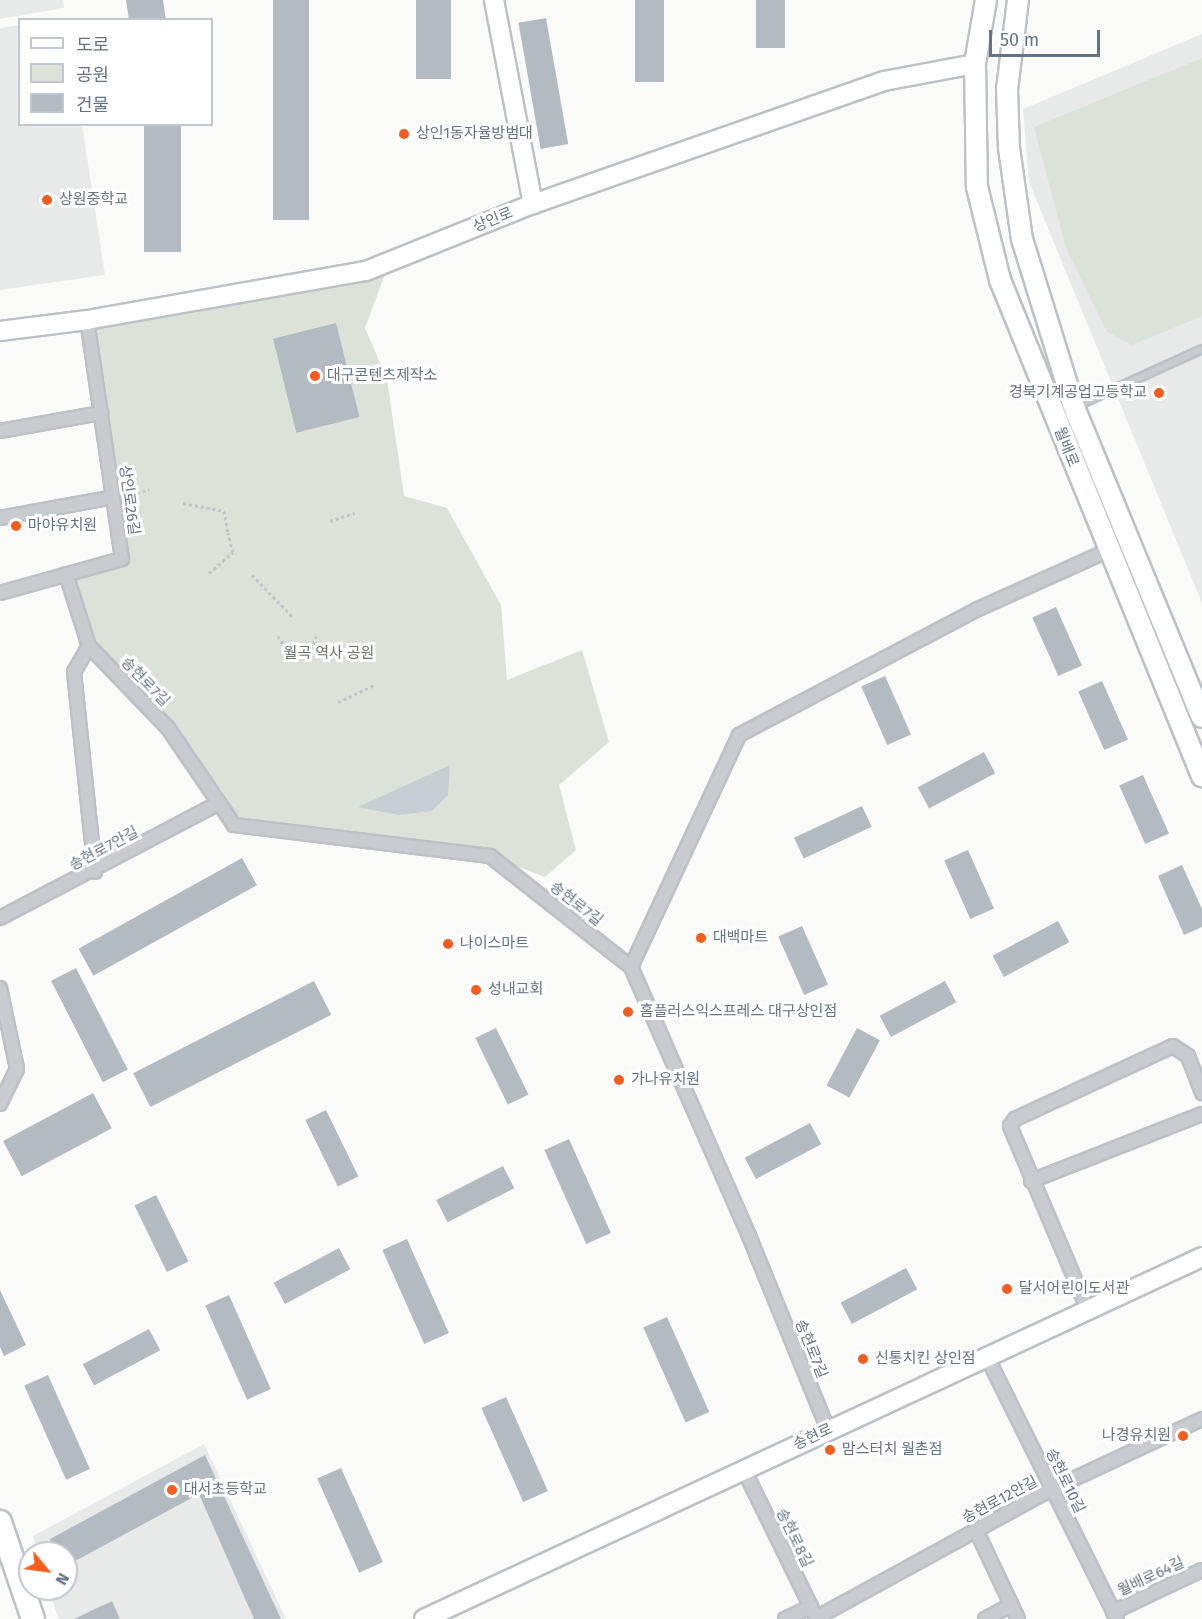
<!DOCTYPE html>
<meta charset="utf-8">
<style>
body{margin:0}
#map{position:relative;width:1202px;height:1619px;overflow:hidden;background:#fafaf8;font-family:"Fira Sans","Noto Sans KR",sans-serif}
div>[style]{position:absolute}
.built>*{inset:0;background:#e8e9e9}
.green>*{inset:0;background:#dbe3d8}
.water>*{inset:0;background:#c4ced3}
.building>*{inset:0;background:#b2bac2;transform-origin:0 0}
.path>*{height:3px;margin-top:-1.5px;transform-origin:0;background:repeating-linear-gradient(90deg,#c1c4c6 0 3px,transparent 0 6px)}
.roads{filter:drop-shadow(2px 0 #bcc1c6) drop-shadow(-2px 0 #bcc1c6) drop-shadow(0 2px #bcc1c6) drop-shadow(0 -2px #bcc1c6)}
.lane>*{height:6px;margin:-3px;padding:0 3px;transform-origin:3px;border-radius:3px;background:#c8ccd0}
.street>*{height:12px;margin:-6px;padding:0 6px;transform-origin:6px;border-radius:6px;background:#c8ccd0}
.secondary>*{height:18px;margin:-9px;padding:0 9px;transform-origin:9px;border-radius:9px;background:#fff}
.primary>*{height:20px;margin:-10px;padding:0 10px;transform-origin:10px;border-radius:10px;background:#fff}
.highway>*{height:22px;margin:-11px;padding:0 11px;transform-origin:11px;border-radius:11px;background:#fff}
.dots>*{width:16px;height:16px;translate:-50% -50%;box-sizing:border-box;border:3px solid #fff;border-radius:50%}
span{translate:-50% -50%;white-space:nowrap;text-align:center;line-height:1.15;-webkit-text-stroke:6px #fff;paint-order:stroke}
.poi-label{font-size:15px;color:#627486}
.left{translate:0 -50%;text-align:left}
.right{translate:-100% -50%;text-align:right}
.street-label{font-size:15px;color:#627486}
.park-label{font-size:15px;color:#667c62}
.legend{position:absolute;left:18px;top:18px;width:195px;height:108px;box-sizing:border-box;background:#fff;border:2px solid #c0c7cf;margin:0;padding:8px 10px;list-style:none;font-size:18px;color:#627486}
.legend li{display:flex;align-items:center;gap:12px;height:30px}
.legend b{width:30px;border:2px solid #c0c7cf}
.north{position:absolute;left:18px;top:1541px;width:60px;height:60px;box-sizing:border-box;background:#fff;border:2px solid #c0c7cf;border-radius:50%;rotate:119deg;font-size:16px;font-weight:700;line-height:24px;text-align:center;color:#627486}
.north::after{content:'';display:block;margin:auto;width:21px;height:27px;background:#f45d1e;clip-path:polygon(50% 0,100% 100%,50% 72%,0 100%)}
.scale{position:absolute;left:989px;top:30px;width:111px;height:27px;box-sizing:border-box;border:3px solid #627486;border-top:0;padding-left:8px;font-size:18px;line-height:21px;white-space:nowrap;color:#627486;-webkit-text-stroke:4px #fff;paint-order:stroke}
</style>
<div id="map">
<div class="built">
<div style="clip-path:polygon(0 0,63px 0,64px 8px,0 19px)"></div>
<div style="clip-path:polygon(19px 25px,20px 124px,82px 125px,105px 275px,0 290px,0 28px)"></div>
<div style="clip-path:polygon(1202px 34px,1202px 603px,1029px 182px,1023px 109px)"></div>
<div style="clip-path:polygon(204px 1444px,286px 1619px,58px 1619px,49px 1589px,66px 1589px,66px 1553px,38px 1553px,33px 1536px)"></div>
</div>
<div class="green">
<div style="clip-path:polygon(1202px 58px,1202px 316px,1132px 345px,1107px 332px,1066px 248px,1034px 127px)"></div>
<div style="clip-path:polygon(385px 274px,365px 328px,387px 379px,404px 496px,447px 508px,501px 605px,507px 680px,582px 650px,609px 742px,559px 785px,576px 850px,545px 877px,490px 856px,234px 825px,168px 728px,89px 646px,66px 574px,122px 559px,87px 320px)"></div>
</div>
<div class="water">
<div style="clip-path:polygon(450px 765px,448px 795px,432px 811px,398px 815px,358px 807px)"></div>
</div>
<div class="building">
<div style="clip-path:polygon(126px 0,163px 0,166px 20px,129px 20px)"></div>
<div style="left:273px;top:0;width:36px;height:220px"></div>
<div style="left:416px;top:0;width:35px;height:79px"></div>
<div style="left:635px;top:0;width:29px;height:82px"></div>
<div style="left:756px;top:0;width:29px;height:48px"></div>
<div style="left:546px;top:18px;width:128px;height:28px;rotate:80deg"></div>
<div style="left:144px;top:124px;width:37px;height:128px"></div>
<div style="left:336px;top:323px;width:97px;height:65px;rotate:76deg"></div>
<div style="left:1056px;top:607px;width:64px;height:26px;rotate:66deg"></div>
<div style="left:885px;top:676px;width:64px;height:26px;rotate:66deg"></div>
<div style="left:1102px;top:681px;width:64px;height:26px;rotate:66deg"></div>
<div style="left:984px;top:752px;width:24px;height:75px;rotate:62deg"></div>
<div style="left:1143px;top:775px;width:64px;height:26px;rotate:66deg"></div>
<div style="left:862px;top:806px;width:23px;height:75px;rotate:65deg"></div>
<div style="left:968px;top:850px;width:64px;height:26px;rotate:66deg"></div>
<div style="left:242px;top:858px;width:31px;height:187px;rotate:61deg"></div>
<div style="clip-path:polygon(1182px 865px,1202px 909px,1202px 927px,1184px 935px,1158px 876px)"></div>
<div style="left:1058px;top:921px;width:24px;height:74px;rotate:62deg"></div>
<div style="left:802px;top:926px;width:64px;height:26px;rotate:66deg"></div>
<div style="left:76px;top:968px;width:114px;height:28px;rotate:63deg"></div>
<div style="left:314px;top:981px;width:38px;height:203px;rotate:63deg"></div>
<div style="left:945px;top:981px;width:24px;height:74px;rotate:62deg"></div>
<div style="left:496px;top:1028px;width:74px;height:23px;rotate:64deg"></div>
<div style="left:857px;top:1028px;width:26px;height:65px;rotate:28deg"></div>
<div style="left:93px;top:1093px;width:40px;height:102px;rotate:62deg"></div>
<div style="left:326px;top:1110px;width:74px;height:23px;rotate:64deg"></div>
<div style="left:810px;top:1123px;width:24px;height:74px;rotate:62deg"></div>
<div style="left:569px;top:1139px;width:103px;height:27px;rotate:66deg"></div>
<div style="left:503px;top:1166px;width:25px;height:75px;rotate:63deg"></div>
<div style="left:156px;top:1195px;width:74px;height:24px;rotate:64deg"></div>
<div style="left:407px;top:1239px;width:103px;height:27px;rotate:66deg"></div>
<div style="left:339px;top:1248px;width:24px;height:74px;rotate:62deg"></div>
<div style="left:906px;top:1268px;width:24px;height:74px;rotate:62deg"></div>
<div style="clip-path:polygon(0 1290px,26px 1345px,4px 1356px,0 1347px)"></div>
<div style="left:229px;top:1295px;width:103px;height:26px;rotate:66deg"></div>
<div style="left:667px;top:1317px;width:104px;height:26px;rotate:66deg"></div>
<div style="left:149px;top:1329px;width:24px;height:75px;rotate:62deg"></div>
<div style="left:48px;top:1375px;width:103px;height:26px;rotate:66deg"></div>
<div style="left:506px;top:1397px;width:103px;height:27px;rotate:66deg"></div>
<div style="clip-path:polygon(205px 1455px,281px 1619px,254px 1619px,199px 1494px,66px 1566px,66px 1553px,55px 1553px,50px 1539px)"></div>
<div style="left:341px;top:1468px;width:103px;height:26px;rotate:66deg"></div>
<div style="clip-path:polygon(112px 1601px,120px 1619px,74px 1619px)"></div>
</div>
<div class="path">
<div style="left:125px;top:495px;width:25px;rotate:-12deg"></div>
<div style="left:183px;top:503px;width:42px;rotate:11deg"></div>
<div style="left:224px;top:511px;width:22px;rotate:80deg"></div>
<div style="left:330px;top:521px;width:26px;rotate:-18deg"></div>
<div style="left:209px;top:573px;width:32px;rotate:-41deg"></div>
<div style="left:233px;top:552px;width:20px;rotate:-105deg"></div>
<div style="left:252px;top:575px;width:60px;rotate:45.7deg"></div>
<div style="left:278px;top:636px;width:17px;rotate:59deg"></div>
<div style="left:308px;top:661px;width:26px;rotate:-72deg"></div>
<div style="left:338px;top:702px;width:40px;rotate:-25deg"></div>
</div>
<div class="roads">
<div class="lane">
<div style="left:1077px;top:406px;width:137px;rotate:-24.5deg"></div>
</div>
<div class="street">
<div style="left:0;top:431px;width:103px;rotate:-10.1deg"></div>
<div style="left:0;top:518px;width:115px;rotate:-10.5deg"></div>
<div style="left:66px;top:574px;width:76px;rotate:72.3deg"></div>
<div style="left:89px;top:646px;width:114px;rotate:46.1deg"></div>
<div style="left:168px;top:728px;width:117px;rotate:55.8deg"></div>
<div style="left:234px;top:825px;width:258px;rotate:6.9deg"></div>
<div style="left:490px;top:856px;width:179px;rotate:38.2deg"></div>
<div style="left:631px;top:967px;width:294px;rotate:66.3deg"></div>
<div style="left:749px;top:1236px;width:209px;rotate:67.8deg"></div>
<div style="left:0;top:593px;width:127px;rotate:-15.6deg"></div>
<div style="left:122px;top:559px;width:242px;rotate:-98.3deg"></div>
<div style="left:89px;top:646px;width:30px;rotate:120deg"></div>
<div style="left:74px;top:672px;width:201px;rotate:84deg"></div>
<div style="left:0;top:918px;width:247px;rotate:-27.7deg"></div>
<div style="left:631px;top:967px;width:256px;rotate:-65deg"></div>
<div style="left:739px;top:735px;width:270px;rotate:-27.8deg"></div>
<div style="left:978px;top:609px;width:141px;rotate:-24.2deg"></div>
<div style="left:0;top:988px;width:83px;rotate:78.1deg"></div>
<div style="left:17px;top:1069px;width:39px;rotate:116deg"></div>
<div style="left:1031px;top:1181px;width:184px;rotate:-21.4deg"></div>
<div style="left:1088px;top:1310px;width:200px;rotate:-113deg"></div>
<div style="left:1010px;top:1126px;width:9px;rotate:-54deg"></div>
<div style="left:1015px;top:1119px;width:174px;rotate:-24.8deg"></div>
<div style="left:1173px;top:1046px;width:18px;rotate:34deg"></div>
<div style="left:1188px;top:1056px;width:40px;rotate:69deg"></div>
<div style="left:987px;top:1357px;width:292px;rotate:63.6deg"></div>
<div style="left:744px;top:1470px;width:166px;rotate:63.9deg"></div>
<div style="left:976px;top:1530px;width:98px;rotate:64.7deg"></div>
<div style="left:1113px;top:1612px;width:98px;rotate:-25.3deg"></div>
<div style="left:816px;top:1618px;width:269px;rotate:-28.7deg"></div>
<div style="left:1052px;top:1489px;width:166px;rotate:-25deg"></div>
<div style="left:785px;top:1619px;width:29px;rotate:-25deg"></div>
<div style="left:985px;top:1619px;width:30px;rotate:-28deg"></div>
</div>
<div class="secondary">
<div style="left:494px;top:0;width:208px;rotate:79.2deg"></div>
<div style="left:0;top:331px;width:88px;rotate:-7.2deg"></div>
<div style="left:87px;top:320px;width:283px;rotate:-10deg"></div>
<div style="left:366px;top:271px;width:180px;rotate:-21.9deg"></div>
<div style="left:533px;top:204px;width:372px;rotate:-19.3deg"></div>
<div style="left:884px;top:81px;width:93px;rotate:-10.6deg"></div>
<div style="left:424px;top:1619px;width:858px;rotate:-24.95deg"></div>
</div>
<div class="primary">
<div style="left:986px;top:0;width:65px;rotate:99.8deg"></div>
<div style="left:975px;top:64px;width:123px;rotate:89.1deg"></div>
<div style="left:977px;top:187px;width:96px;rotate:76.1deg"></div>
<div style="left:1000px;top:280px;width:536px;rotate:67.84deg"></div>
<div style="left:1018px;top:0;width:90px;rotate:97deg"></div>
<div style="left:1007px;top:89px;width:59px;rotate:88.1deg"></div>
<div style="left:1009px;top:148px;width:92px;rotate:81.9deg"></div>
<div style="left:1022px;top:239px;width:176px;rotate:72.8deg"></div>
<div style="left:1074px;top:407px;width:335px;rotate:67.6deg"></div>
</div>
<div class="highway">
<div style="left:0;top:1522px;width:102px;rotate:71.2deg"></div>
</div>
</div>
<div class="dots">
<div style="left:404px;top:134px;background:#f45d1e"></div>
<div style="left:47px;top:200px;background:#f45d1e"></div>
<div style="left:315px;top:376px;background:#f45d1e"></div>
<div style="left:1159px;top:393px;background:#f45d1e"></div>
<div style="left:16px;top:526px;background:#f45d1e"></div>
<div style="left:701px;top:938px;background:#f45d1e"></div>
<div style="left:448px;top:944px;background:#f45d1e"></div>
<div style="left:476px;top:990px;background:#f45d1e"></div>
<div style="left:628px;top:1012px;background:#f45d1e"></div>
<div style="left:619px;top:1080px;background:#f45d1e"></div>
<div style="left:1007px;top:1289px;background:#f45d1e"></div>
<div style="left:863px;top:1359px;background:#f45d1e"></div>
<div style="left:1183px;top:1436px;background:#f45d1e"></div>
<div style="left:830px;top:1450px;background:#f45d1e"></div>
<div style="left:172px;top:1490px;background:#f45d1e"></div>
</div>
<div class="poi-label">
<span class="left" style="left:416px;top:134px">상인1동자율방범대</span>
<span class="left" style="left:59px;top:200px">상원중학교</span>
<span class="left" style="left:327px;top:376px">대구콘텐츠제작소</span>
<span class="right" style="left:1147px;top:393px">경북기계공업고등학교</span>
<span class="left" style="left:28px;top:526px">마야유치원</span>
<span class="left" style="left:713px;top:938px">대백마트</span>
<span class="left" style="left:460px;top:944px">나이스마트</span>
<span class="left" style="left:488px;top:990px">성내교회</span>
<span class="left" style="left:640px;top:1012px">홈플러스익스프레스 대구상인점</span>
<span class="left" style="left:631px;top:1080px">가나유치원</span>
<span class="left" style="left:1019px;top:1289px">달서어린이도서관</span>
<span class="left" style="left:875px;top:1359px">신통치킨 상인점</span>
<span class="right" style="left:1171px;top:1436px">나경유치원</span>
<span class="left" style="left:842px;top:1450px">맘스터치 월촌점</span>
<span class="left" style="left:184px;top:1490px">대서초등학교</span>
</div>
<div class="street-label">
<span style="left:493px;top:220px;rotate:-22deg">상인로</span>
<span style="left:1066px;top:447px;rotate:68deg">월배로</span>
<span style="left:129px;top:500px;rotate:82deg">상인로26길</span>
<span style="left:145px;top:682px;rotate:46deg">송현로7길</span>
<span style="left:104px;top:849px;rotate:-28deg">송현로7안길</span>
<span style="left:576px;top:904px;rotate:38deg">송현로7길</span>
<span style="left:811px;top:1349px;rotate:68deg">송현로7길</span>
<span style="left:813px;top:1437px;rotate:-25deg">송현로</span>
<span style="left:1065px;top:1481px;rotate:64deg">송현로10길</span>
<span style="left:1000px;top:1500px;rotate:-28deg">송현로12안길</span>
<span style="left:794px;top:1538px;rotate:64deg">송현로8길</span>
<span style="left:1151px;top:1577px;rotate:-25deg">월배로64길</span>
</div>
<div class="park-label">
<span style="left:329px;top:654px">월곡 역사 공원</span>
</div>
<ul class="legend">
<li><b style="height:8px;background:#fff"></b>도로</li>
<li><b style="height:16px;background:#dbe3d8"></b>공원</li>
<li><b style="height:16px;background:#b2bac2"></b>건물</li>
</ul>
<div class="north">N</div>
<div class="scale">50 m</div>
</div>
